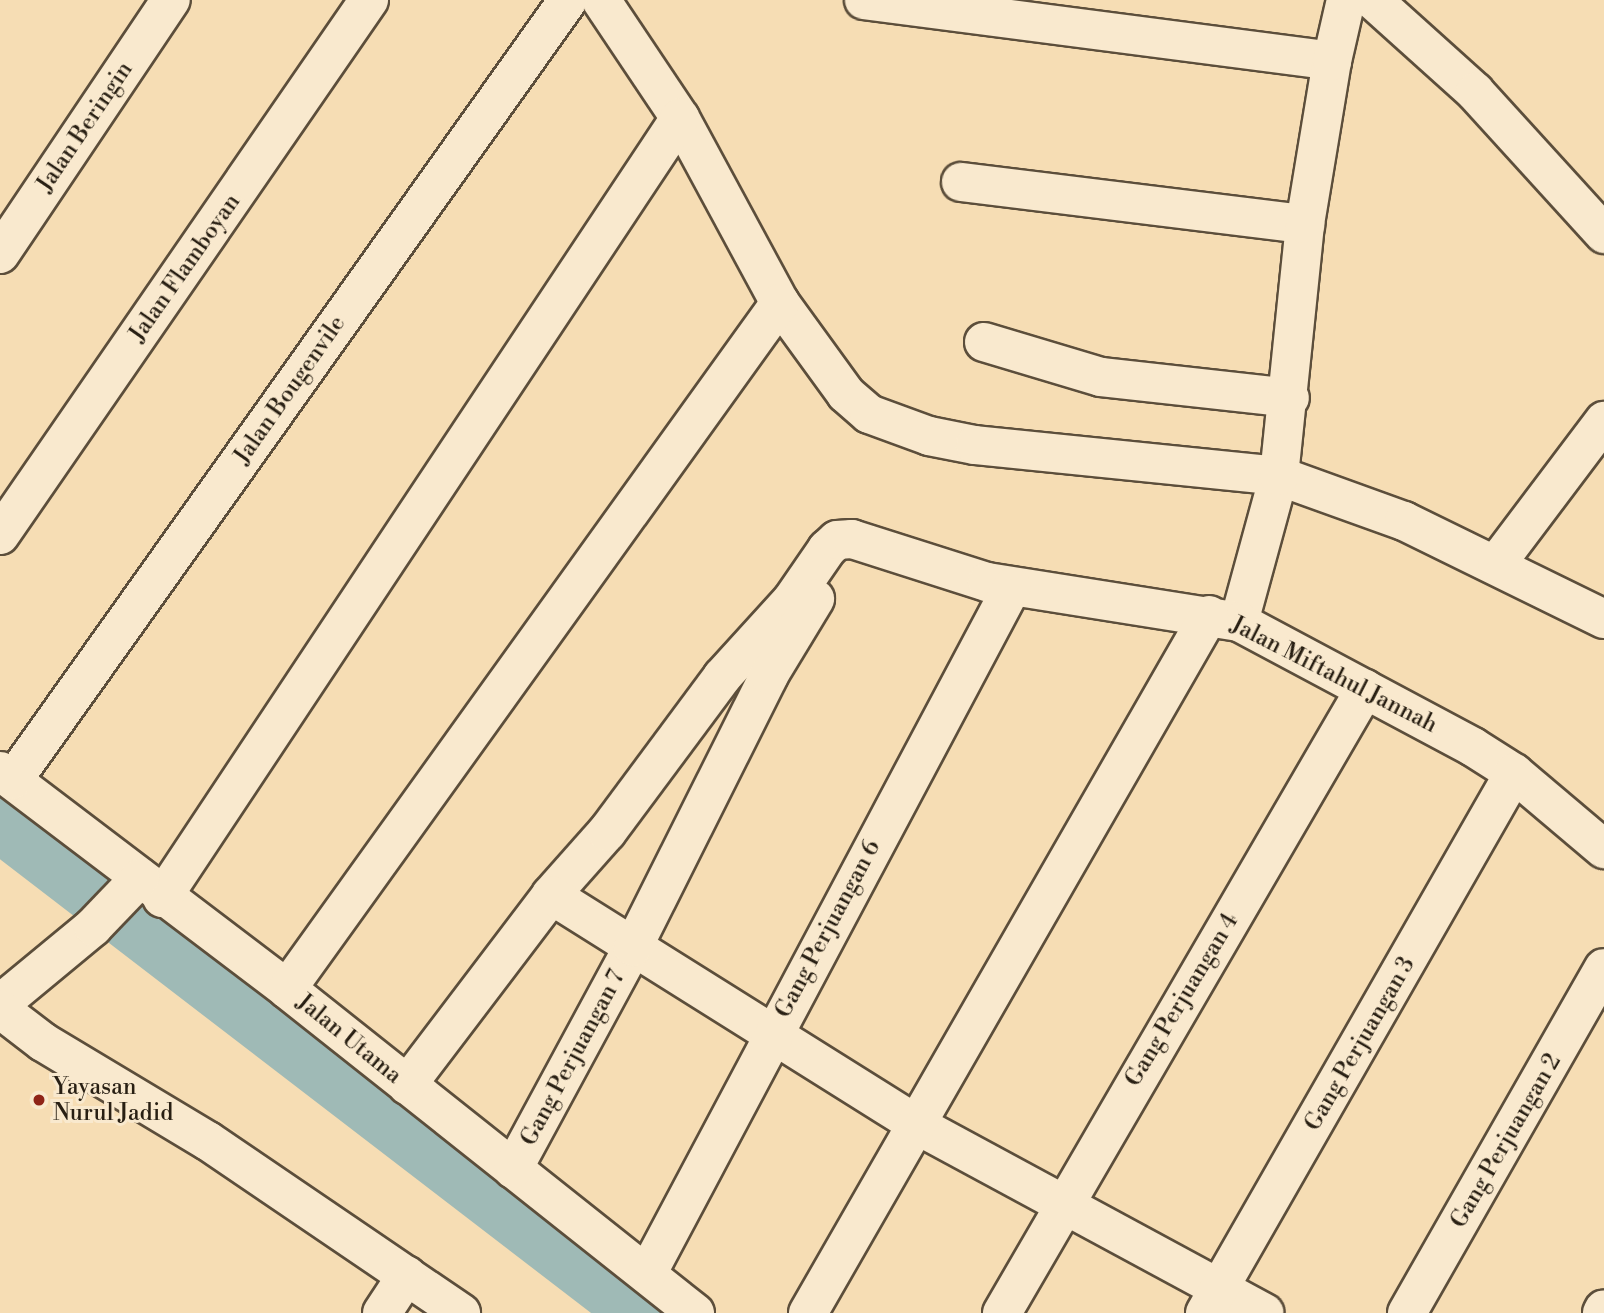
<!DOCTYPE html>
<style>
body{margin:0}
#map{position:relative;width:1604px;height:1313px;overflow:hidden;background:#f6ddb4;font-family:"Libre Bodoni",serif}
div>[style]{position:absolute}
.river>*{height:56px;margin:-28px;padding:0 28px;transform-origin:28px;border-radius:28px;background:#9fbab6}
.roads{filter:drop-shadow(2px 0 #5c4e3b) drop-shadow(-2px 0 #5c4e3b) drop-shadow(0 2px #5c4e3b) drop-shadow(0 -2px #5c4e3b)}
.minor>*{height:38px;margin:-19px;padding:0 19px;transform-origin:19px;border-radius:19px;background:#f9e9ce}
.dots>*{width:19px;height:19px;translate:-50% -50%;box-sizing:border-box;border:4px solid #f9e9ce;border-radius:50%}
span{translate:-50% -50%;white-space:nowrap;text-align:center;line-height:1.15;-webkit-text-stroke:6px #f9e9ce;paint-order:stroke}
.street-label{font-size:23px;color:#281f13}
.poi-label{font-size:23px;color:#281f13}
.left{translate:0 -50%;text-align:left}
</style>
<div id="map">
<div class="river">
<div style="left:0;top:824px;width:803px;rotate:37.51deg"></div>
</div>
<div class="roads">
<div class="minor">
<div style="left:601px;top:0;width:142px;rotate:56.2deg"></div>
<div style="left:680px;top:118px;width:210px;rotate:61.6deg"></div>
<div style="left:780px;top:303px;width:112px;rotate:54deg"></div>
<div style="left:846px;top:394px;width:30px;rotate:41deg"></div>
<div style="left:869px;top:414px;width:64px;rotate:20.1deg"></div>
<div style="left:929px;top:436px;width:47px;rotate:11.1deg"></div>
<div style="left:975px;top:445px;width:306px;rotate:5.8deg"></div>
<div style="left:1279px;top:476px;width:133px;rotate:19.8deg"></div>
<div style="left:1404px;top:521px;width:223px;rotate:26.1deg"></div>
<div style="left:864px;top:0;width:472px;rotate:7.4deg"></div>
<div style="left:1373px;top:0;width:137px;rotate:42deg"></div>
<div style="left:1475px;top:92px;width:192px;rotate:47.7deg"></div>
<div style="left:961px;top:182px;width:347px;rotate:7deg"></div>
<div style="left:0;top:254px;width:306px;rotate:-56.1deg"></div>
<div style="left:984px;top:342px;width:122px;rotate:16.7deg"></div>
<div style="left:1101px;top:377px;width:190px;rotate:6.3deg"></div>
<div style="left:0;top:535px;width:650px;rotate:-55.41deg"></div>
<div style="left:1497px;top:563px;width:178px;rotate:-53deg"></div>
<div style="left:1239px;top:622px;width:151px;rotate:-74.7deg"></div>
<div style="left:1279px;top:476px;width:253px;rotate:-84.1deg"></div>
<div style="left:1305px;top:224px;width:165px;rotate:-80.6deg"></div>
<div style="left:1332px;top:61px;width:63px;rotate:-77.1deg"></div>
<div style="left:0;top:771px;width:360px;rotate:37.2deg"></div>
<div style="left:287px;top:989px;width:521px;rotate:38.45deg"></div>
<div style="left:13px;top:780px;width:957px;rotate:-54.57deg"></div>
<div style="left:551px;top:895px;width:84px;rotate:-48.4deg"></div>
<div style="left:607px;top:832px;width:193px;rotate:-53.4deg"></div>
<div style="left:722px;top:677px;width:104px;rotate:-47.7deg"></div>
<div style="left:792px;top:600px;width:62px;rotate:-55.5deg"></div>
<div style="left:827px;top:549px;width:13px;rotate:-42deg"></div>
<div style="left:837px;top:540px;width:15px;rotate:-4deg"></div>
<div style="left:852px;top:539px;width:142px;rotate:17.7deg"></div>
<div style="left:987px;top:582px;width:255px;rotate:9deg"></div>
<div style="left:1239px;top:622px;width:265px;rotate:28.1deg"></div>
<div style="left:1473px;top:747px;width:49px;rotate:32.4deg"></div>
<div style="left:1514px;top:773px;width:118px;rotate:40.2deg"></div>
<div style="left:162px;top:898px;width:936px;rotate:-56.41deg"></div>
<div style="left:287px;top:989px;width:845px;rotate:-54.3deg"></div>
<div style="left:0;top:1004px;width:121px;rotate:-39.6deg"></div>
<div style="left:93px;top:927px;width:68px;rotate:-46.2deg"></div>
<div style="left:0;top:1009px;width:54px;rotate:37.5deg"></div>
<div style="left:43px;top:1042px;width:192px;rotate:31deg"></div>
<div style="left:208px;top:1141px;width:306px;rotate:34.2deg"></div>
<div style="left:407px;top:1085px;width:238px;rotate:-52.8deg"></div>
<div style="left:551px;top:895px;width:432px;rotate:32.1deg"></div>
<div style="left:917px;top:1125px;width:395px;rotate:28.4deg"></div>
<div style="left:513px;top:1169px;width:252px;rotate:-61.6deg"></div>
<div style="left:633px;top:947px;width:304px;rotate:-63.4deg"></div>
<div style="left:769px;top:675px;width:89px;rotate:-58.8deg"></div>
<div style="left:647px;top:1274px;width:778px;rotate:-62.02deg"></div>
<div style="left:382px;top:1313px;width:45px;rotate:-56.7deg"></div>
<div style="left:808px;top:1313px;width:805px;rotate:-60.12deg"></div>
<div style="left:1002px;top:1313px;width:722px;rotate:-59.81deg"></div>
<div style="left:1205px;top:1313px;width:622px;rotate:-60.22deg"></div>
<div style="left:1407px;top:1313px;width:397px;rotate:-60.3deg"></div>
<div style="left:1602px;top:1313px;width:4px;rotate:-63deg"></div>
</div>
</div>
<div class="dots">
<div style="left:39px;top:1100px;background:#8f2418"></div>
</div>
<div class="street-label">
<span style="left:85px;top:127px;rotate:-56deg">Jalan Beringin</span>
<span style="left:185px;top:268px;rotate:-55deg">Jalan Flamboyan</span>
<span style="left:290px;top:390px;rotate:-55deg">Jalan Bougenvile</span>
<span style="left:1334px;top:675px;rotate:27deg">Jalan Miftahul Jannah</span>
<span style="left:828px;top:929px;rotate:-62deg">Gang Perjuangan 6</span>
<span style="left:1182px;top:1000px;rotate:-59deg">Gang Perjuangan 4</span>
<span style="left:349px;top:1039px;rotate:39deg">Jalan Utama</span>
<span style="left:1360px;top:1044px;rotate:-60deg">Gang Perjuangan 3</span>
<span style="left:573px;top:1058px;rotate:-62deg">Gang Perjuangan 7</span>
<span style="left:1506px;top:1141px;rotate:-60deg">Gang Perjuangan 2</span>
</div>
<div class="poi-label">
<span class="left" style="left:53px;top:1100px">Yayasan<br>Nurul Jadid</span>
</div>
</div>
